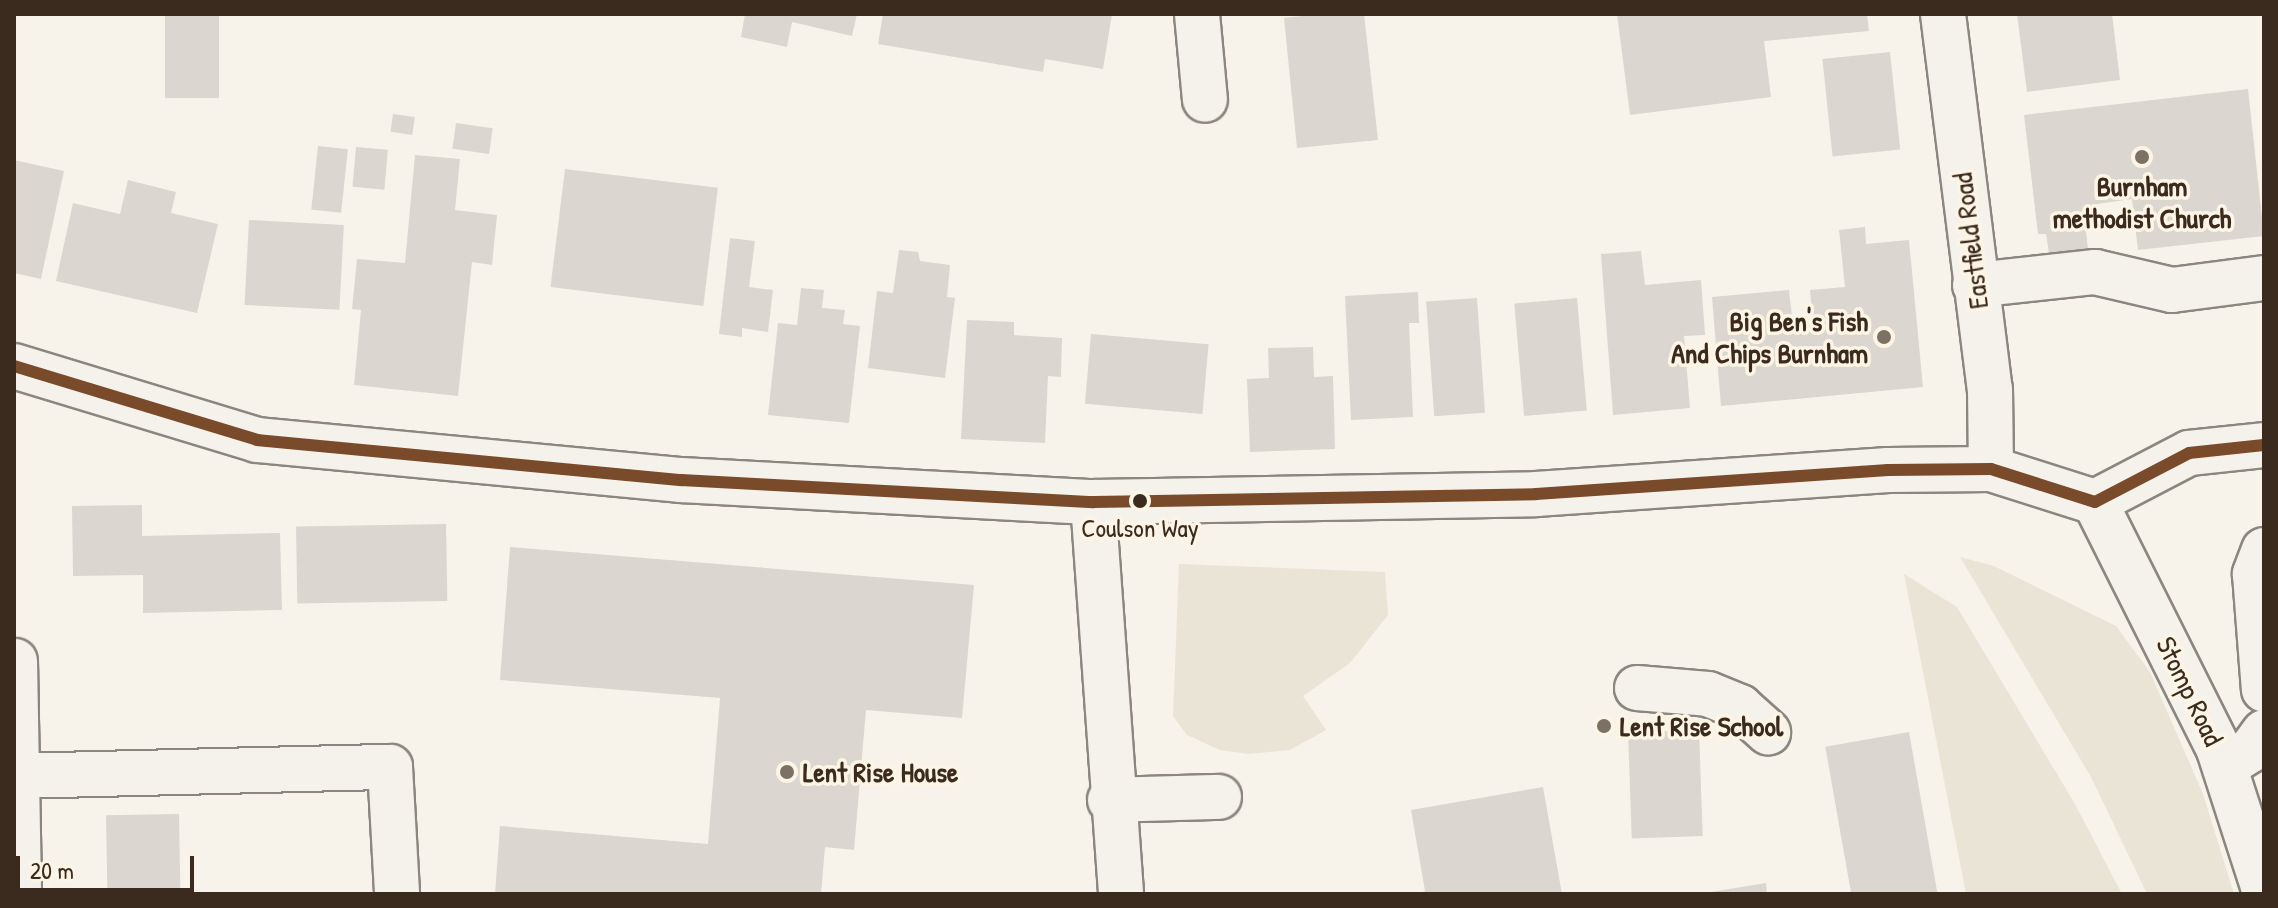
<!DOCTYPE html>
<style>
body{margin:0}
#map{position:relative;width:2278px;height:908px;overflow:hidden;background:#f7f3ea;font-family:"Patrick Hand",sans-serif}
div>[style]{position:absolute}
.green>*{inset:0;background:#eae4d7}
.building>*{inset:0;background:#dbd7d0;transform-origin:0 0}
.roads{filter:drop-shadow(2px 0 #8b867f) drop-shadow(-2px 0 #8b867f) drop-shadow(0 2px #8b867f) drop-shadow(0 -2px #8b867f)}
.minor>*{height:44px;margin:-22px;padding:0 22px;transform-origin:22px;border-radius:22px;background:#f5f2ec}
.bus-1>*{height:12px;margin:-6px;padding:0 6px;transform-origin:6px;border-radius:6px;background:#7a4b2a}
.dots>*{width:22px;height:22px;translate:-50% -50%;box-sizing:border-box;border:4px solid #fcf5e5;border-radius:50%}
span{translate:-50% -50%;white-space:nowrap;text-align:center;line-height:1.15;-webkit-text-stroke:7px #fcf5e5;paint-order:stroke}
.bus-label{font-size:26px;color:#3b2a1e}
.poi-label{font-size:28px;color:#3b2a1e;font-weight:700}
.right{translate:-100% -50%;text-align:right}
.left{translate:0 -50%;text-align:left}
.street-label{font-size:28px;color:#3b2a1e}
.frame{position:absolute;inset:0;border:16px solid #3b2a1e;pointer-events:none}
.scale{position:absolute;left:16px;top:856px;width:178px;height:36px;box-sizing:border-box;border:4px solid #3b2a1e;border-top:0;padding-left:10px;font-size:24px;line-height:28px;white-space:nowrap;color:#3b2a1e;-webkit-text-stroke:6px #fcf5e5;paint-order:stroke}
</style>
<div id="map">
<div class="green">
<div style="clip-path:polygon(1960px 557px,1994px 566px,2116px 626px,2150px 672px,2203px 794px,2234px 894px,2147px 894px,2091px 777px)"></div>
<div style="clip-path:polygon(1179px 564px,1385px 572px,1388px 615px,1350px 663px,1303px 696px,1326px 730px,1290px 750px,1248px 754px,1220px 750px,1187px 735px,1173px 716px)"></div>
<div style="clip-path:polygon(1904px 574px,1957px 607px,2075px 804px,2122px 894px,1966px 894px)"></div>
</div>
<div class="building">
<div style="left:165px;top:14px;width:54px;height:84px"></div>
<div style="clip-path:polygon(745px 14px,857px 14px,852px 36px,792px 22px,787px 47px,741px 37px)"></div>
<div style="clip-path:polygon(883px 14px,1112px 14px,1103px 69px,1045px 59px,1043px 72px,878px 44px)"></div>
<div style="clip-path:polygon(1321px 14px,1364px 14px,1378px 140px,1297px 148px,1284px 18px)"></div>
<div style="clip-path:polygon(1617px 14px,1867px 14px,1869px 31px,1764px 41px,1771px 97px,1630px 115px)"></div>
<div style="clip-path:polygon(2017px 14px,2112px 14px,2120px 80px,2027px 92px)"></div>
<div style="left:1890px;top:52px;width:98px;height:68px;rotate:84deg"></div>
<div style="clip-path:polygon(2248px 89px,2264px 236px,2138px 250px,2132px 199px,2097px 204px,2099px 222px,2085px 223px,2088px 249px,2049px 253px,2046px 234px,2038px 234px,2024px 115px)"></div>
<div style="left:393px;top:114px;width:22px;height:18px;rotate:8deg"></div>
<div style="left:456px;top:123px;width:37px;height:26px;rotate:8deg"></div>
<div style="left:318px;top:146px;width:30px;height:64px;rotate:6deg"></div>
<div style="left:356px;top:147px;width:32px;height:40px;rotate:5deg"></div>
<div style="clip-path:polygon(415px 155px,460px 159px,455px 210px,497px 215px,492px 265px,472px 262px,458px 396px,354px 385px,361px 310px,352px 309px,357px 259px,405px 263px)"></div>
<div style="clip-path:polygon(14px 160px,64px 171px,41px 279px,14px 273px)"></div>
<div style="left:565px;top:169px;width:154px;height:119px;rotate:7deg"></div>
<div style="clip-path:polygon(128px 180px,176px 192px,171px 213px,218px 224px,197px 313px,56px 281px,73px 203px,120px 214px)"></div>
<div style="left:249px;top:220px;width:95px;height:85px;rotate:3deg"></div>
<div style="clip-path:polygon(1865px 227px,1866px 244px,1909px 240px,1923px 387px,1721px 406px,1712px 297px,1789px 290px,1793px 325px,1813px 324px,1810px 290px,1845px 287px,1839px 230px)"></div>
<div style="clip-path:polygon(730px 238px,755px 241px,749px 287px,773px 290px,768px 332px,742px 328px,742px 337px,719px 334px)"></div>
<div style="clip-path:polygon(899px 250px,918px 252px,920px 261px,950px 265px,947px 297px,955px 298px,945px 378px,868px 368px,877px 291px,893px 293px)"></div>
<div style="clip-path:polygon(1641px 251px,1645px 285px,1701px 280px,1705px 335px,1684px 336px,1690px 408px,1613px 415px,1601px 254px)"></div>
<div style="clip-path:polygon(801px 288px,824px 290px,822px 308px,845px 310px,843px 324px,860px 326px,849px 423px,768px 415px,778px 323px,797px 325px)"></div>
<div style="clip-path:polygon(1418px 292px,1419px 323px,1409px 323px,1413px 417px,1351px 420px,1345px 296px)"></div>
<div style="left:1477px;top:298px;width:115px;height:51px;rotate:86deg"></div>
<div style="left:1577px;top:298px;width:113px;height:63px;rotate:85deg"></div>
<div style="clip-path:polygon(967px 320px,1014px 322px,1014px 335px,1062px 338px,1061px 377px,1048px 376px,1045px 443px,961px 439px)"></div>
<div style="left:1091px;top:334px;width:118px;height:70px;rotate:5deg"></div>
<div style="clip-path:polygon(1313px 347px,1314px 377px,1333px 376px,1335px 449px,1250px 452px,1247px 379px,1269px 378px,1268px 348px)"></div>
<div style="clip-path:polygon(142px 505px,142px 536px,280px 533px,282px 610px,143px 613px,143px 575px,73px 576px,72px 506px)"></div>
<div style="left:446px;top:524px;width:77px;height:150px;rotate:89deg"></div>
<div style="clip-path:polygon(510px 547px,974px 585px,962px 718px,866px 710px,854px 850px,825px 847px,821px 894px,495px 894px,500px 826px,708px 844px,720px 698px,500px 680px)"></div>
<div style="left:1699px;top:730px;width:106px;height:71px;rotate:88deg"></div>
<div style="left:1909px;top:732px;width:165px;height:85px;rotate:80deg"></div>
<div style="clip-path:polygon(1543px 787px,1562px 894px,1418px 894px,1425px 891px,1411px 810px)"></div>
<div style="left:179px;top:814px;width:80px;height:73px;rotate:89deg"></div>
<div style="clip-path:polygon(1766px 883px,1767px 894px,1711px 894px,1711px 892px)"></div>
</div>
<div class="roads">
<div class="minor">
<div style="left:1197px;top:14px;width:86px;rotate:84.7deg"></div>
<div style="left:1943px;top:14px;width:378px;rotate:82.9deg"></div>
<div style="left:1990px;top:389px;width:80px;rotate:89.3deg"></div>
<div style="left:1975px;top:285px;width:121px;rotate:-6.2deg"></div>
<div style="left:2095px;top:272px;width:79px;rotate:13.2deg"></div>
<div style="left:2172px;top:290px;width:93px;rotate:-7.4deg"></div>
<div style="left:14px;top:366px;width:254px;rotate:16.9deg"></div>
<div style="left:257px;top:440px;width:426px;rotate:5.4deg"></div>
<div style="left:681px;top:480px;width:413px;rotate:3.1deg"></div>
<div style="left:1093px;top:502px;width:443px;rotate:-1deg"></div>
<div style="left:1536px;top:494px;width:353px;rotate:-3.9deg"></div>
<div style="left:1888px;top:470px;width:103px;rotate:-0.6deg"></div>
<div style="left:1991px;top:469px;width:109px;rotate:17.6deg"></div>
<div style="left:2095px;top:502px;width:106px;rotate:-27.5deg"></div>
<div style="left:2189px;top:453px;width:75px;rotate:-6.1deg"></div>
<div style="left:1093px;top:502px;width:393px;rotate:85.9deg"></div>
<div style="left:2095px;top:502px;width:277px;rotate:63.4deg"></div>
<div style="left:2219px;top:750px;width:146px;rotate:72.1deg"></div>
<div style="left:2264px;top:550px;width:26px;rotate:111deg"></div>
<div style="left:2255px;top:574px;width:116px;rotate:85.6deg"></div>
<div style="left:15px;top:661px;width:233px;rotate:89deg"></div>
<div style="left:1637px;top:688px;width:71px;rotate:4.8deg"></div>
<div style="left:1708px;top:694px;width:35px;rotate:22deg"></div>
<div style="left:1740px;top:707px;width:38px;rotate:42deg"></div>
<div style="left:2225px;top:766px;width:31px;rotate:-32deg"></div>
<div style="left:2251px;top:750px;width:22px;rotate:-54deg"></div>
<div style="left:15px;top:776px;width:375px;rotate:-1.4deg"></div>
<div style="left:390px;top:767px;width:127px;rotate:86.8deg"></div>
<div style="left:1110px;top:800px;width:109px;rotate:-1.6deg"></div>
</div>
</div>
<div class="bus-1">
<div style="left:14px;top:366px;width:254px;rotate:16.9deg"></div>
<div style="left:257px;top:440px;width:426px;rotate:5.4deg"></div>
<div style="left:681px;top:480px;width:413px;rotate:3.1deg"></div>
<div style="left:1093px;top:502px;width:443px;rotate:-1deg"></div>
<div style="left:1536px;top:494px;width:353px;rotate:-3.9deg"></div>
<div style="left:1888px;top:470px;width:103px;rotate:-0.6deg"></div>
<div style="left:1991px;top:469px;width:109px;rotate:17.6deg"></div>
<div style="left:2095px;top:502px;width:106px;rotate:-27.5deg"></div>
<div style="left:2189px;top:453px;width:75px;rotate:-6.1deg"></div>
</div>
<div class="dots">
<div style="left:2142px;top:157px;background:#7d7065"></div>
<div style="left:1884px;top:337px;background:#7d7065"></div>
<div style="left:1140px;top:501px;background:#3b2a1e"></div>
<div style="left:1604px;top:726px;background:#7d7065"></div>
<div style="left:787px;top:772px;background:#7d7065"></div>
</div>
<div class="bus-label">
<span style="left:1140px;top:528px">Coulson Way</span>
</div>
<div class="poi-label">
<span style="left:2142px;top:202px">Burnham<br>methodist Church</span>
<span class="right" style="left:1868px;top:337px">Big Ben's Fish<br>And Chips Burnham</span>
<span class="left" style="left:1620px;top:726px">Lent Rise School</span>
<span class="left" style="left:803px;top:772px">Lent Rise House</span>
</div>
<div class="street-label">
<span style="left:1970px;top:241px;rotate:-97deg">Eastfield Road</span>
<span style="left:2190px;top:691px;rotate:64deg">Stomp Road</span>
</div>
<div class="frame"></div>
<div class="scale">20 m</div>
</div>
